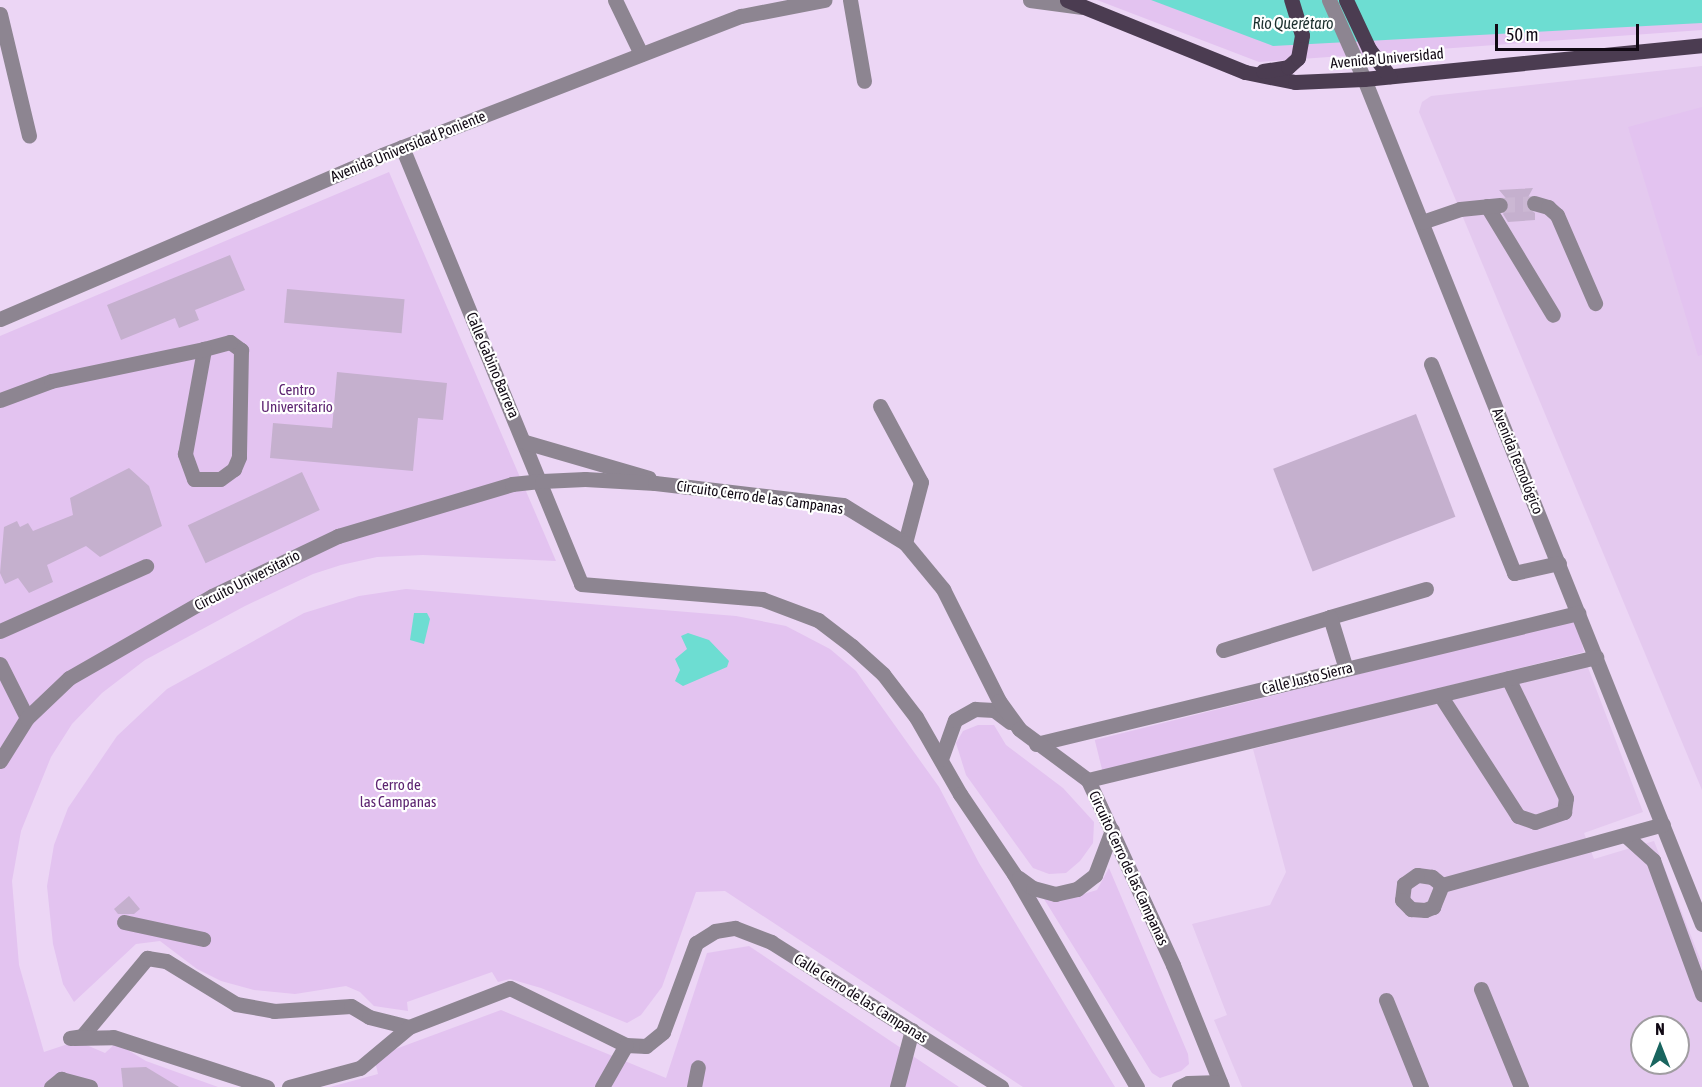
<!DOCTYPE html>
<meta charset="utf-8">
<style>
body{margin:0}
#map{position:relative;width:1702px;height:1087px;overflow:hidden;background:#ecd6f5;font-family:"Asap Condensed",sans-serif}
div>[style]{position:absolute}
.built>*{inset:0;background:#e4c9ef}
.green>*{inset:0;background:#e3c3f0;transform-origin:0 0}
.water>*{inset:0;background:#6dddd2}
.building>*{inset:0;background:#c5b0ce;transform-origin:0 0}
.minor-tunnel>*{height:15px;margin-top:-7.5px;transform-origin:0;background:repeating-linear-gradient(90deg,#cbb7d3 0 15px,transparent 0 23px)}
.minor>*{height:15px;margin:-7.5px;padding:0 7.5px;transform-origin:7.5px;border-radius:7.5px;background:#8d8591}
.major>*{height:15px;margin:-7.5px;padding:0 7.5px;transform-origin:7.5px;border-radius:7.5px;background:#4b3c51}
span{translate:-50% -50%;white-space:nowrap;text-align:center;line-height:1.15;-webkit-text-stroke:4.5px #fff;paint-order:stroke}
.street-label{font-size:15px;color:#110914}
.park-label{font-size:15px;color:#5c2370}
.water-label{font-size:16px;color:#1b2f2d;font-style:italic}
.north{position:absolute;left:1630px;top:1015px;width:60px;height:60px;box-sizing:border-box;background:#fff;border:2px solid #a09da1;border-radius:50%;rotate:0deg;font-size:16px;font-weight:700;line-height:24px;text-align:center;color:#110914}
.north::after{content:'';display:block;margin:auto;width:21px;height:27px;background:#19655f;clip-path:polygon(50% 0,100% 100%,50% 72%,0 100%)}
.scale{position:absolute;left:1495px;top:24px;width:144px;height:27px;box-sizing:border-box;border:3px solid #110914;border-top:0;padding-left:8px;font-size:18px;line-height:21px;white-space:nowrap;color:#110914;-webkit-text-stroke:4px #fff;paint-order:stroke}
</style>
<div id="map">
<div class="built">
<div style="clip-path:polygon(1702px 66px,1702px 790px,1419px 112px,1422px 102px,1431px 96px)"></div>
<div style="clip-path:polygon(evenodd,1587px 665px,1643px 812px,1584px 833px,1594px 859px,1654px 841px,1702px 964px,1702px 1087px,1242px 1087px,1214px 1020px,1227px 1015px,1192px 924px,1270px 905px,1286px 872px,1253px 749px,1587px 665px,1642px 1027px,1678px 1027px,1678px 1063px,1642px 1063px,1642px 1027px)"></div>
</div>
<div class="green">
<div style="clip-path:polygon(1097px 0,1702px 0,1702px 30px,1259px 62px)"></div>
<div style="clip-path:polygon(1702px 107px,1702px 355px,1698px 356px,1628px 127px)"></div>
<div style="clip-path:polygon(389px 172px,556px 561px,423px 555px,377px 557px,341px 565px,313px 574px,245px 606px,145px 660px,102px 693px,72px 724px,51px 757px,21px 831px,12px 881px,19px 965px,44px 1052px,77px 1041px,105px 1053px,116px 1043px,146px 1061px,218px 1087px,0 1087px,0 336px)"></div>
<div style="clip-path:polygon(406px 589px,736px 616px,786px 626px,830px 649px,856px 671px,939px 787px,979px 863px,1115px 1087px,1023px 1087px,725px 891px,696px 892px,662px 987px,641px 1015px,627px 1023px,541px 988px,510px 979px,498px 982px,492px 972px,407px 1002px,408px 1011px,374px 1006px,360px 992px,346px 986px,295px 994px,254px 990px,221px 981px,197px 969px,160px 941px,136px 944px,74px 1002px,63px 984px,53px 944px,47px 886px,54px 845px,68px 808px,117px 736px,167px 689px,304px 613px,359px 596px)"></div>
<div style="left:1576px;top:620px;width:33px;height:496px;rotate:76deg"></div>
<div style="clip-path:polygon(978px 725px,994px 725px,1006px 745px,1063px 788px,1094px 822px,1093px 843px,1080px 861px,1066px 873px,1049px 874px,1033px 868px,966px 775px,956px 743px,963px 731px)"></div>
<div style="clip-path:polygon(1109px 868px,1188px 1054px,1189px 1064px,1181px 1071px,1160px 1078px,1152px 1073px,1044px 899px,1070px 898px,1097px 890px)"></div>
<div style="clip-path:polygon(749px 946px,959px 1087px,330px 1087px,378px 1074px,374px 1057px,501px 1010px,666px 1078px,707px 953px)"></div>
</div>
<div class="water">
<div style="clip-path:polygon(1151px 0,1702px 0,1702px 23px,1273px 46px)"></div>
<div style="clip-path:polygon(414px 613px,427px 613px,430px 619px,424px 644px,410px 640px)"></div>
<div style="clip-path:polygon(688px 633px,709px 640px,729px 661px,727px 667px,683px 686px,675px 681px,680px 670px,675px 659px,687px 649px,681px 636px)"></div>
</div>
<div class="building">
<div style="clip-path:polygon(1533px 188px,1524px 205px,1535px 213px,1535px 220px,1508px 222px,1503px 214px,1510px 203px,1499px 190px)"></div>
<div style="clip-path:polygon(230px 255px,245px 290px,195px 310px,199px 320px,179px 328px,175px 318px,121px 340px,107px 305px)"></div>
<div style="left:287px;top:289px;width:118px;height:34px;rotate:5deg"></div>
<div style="clip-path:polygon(337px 372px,447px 383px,443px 420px,418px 418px,413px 471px,270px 458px,273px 423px,332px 428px)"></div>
<div style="left:1416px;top:414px;width:110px;height:153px;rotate:69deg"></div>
<div style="clip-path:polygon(129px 468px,149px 486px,162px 526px,100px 557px,86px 546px,47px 565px,53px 582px,29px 593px,18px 578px,5px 584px,0 573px,4px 527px,17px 521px,20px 527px,28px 523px,33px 531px,73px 515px,70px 498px)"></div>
<div style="left:302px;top:472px;width:42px;height:126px;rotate:65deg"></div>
<div style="clip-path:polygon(129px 896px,140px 909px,134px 914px,118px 914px,114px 909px)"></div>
<div style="clip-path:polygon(146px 1067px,179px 1087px,123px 1087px,121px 1068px)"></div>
</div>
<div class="minor-tunnel">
<div style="left:1500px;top:205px;width:34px;rotate:-3deg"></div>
</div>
<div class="minor">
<div style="left:615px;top:0;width:60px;rotate:64.3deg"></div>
<div style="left:850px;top:0;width:82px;rotate:80.2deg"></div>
<div style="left:1030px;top:0;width:51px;rotate:7.8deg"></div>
<div style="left:1329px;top:0;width:86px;rotate:66.1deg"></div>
<div style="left:1364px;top:79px;width:910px;rotate:68.2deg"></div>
<div style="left:0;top:14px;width:125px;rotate:76.6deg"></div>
<div style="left:402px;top:147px;width:472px;rotate:67.7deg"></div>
<div style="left:581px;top:584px;width:182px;rotate:4.7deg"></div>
<div style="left:762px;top:599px;width:60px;rotate:20.6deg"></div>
<div style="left:818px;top:620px;width:43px;rotate:37.4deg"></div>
<div style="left:852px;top:646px;width:42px;rotate:42.1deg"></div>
<div style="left:883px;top:674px;width:54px;rotate:52.5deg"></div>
<div style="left:916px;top:717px;width:89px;rotate:60.3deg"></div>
<div style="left:960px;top:794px;width:97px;rotate:56deg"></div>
<div style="left:1014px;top:874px;width:246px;rotate:60deg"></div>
<div style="left:1534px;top:203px;width:15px;rotate:16deg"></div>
<div style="left:1548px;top:207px;width:12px;rotate:42deg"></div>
<div style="left:1557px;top:215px;width:96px;rotate:66.6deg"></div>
<div style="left:1487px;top:206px;width:127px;rotate:58.8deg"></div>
<div style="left:1422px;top:222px;width:40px;rotate:-18.9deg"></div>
<div style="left:1460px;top:209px;width:40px;rotate:-5.7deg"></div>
<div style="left:0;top:319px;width:416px;rotate:-23.2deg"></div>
<div style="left:382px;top:155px;width:385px;rotate:-21.2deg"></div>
<div style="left:741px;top:16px;width:85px;rotate:-10.9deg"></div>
<div style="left:230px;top:342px;width:14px;rotate:36deg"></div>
<div style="left:241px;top:350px;width:107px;rotate:91.1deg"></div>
<div style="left:239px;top:457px;width:13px;rotate:113deg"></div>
<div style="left:234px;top:469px;width:17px;rotate:144deg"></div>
<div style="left:220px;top:479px;width:26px;rotate:180deg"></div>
<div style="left:194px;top:479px;width:27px;rotate:-110deg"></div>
<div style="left:185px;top:454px;width:107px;rotate:-79.7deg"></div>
<div style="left:204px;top:349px;width:27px;rotate:-15deg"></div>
<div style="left:1431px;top:364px;width:225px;rotate:68.3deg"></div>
<div style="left:1514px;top:573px;width:46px;rotate:-12.5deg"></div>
<div style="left:0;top:400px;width:54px;rotate:-20.4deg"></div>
<div style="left:51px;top:381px;width:156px;rotate:-11.8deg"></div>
<div style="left:880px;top:406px;width:86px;rotate:61.7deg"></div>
<div style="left:921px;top:482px;width:63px;rotate:104.7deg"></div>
<div style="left:525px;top:442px;width:129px;rotate:16.2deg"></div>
<div style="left:1330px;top:617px;width:100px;rotate:-16.3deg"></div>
<div style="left:0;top:631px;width:160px;rotate:-24deg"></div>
<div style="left:1223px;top:650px;width:112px;rotate:-17.1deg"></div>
<div style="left:1330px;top:617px;width:54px;rotate:72.9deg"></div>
<div style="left:0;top:664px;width:60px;rotate:63.4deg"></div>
<div style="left:1440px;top:695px;width:144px;rotate:57.2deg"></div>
<div style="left:1518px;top:816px;width:18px;rotate:19deg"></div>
<div style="left:1535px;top:822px;width:31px;rotate:-19deg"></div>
<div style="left:1564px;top:812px;width:14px;rotate:-82deg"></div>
<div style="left:1566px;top:798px;width:133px;rotate:-115.8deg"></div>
<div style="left:1036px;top:744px;width:558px;rotate:-13.59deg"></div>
<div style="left:941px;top:759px;width:41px;rotate:-70.3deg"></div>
<div style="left:955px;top:720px;width:23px;rotate:-29deg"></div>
<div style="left:975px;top:709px;width:19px;rotate:3deg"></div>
<div style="left:994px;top:710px;width:20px;rotate:37deg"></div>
<div style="left:0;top:761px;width:51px;rotate:-57.9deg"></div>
<div style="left:27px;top:718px;width:58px;rotate:-43.6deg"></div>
<div style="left:69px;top:678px;width:165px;rotate:-29.8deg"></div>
<div style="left:212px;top:596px;width:140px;rotate:-25.5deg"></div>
<div style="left:338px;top:536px;width:182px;rotate:-16.6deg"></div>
<div style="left:512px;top:484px;width:30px;rotate:-6deg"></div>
<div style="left:542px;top:481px;width:43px;rotate:-2.7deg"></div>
<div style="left:585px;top:479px;width:70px;rotate:3.3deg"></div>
<div style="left:655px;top:483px;width:189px;rotate:6.7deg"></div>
<div style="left:843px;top:505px;width:73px;rotate:31.5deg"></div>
<div style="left:905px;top:543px;width:60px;rotate:50.4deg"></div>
<div style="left:943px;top:589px;width:125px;rotate:63.4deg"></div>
<div style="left:999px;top:701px;width:34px;rotate:54deg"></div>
<div style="left:1019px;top:729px;width:86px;rotate:36.5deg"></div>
<div style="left:1088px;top:780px;width:204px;rotate:65.3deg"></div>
<div style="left:1173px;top:965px;width:131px;rotate:68.1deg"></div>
<div style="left:1088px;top:780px;width:523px;rotate:-13.61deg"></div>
<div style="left:1625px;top:835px;width:38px;rotate:42deg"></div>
<div style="left:1653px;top:860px;width:143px;rotate:69.9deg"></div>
<div style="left:1019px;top:878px;width:17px;rotate:36deg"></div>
<div style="left:1033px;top:888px;width:23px;rotate:15deg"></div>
<div style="left:1055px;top:894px;width:23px;rotate:-13deg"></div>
<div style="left:1077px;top:889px;width:23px;rotate:-38deg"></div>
<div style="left:1095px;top:875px;width:48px;rotate:-69.3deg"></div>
<div style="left:1442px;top:885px;width:13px;rotate:-141deg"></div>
<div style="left:1432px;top:877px;width:15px;rotate:-172deg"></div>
<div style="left:1417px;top:875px;width:16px;rotate:145deg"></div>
<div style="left:1404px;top:884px;width:16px;rotate:97deg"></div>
<div style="left:1402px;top:900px;width:13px;rotate:45deg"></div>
<div style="left:1411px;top:909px;width:14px;rotate:4deg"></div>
<div style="left:1425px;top:910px;width:9px;rotate:-21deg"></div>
<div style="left:1433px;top:907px;width:24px;rotate:-68deg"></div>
<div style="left:1442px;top:885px;width:229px;rotate:-15.4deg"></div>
<div style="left:124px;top:922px;width:81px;rotate:12.1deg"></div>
<div style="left:1481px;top:989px;width:106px;rotate:67.8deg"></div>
<div style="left:1386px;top:1000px;width:94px;rotate:68.1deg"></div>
<div style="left:70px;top:1038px;width:12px;rotate:-9deg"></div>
<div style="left:82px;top:1036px;width:102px;rotate:-50.2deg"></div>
<div style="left:147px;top:958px;width:19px;rotate:9deg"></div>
<div style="left:166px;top:961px;width:82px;rotate:31.6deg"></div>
<div style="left:236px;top:1004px;width:39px;rotate:10deg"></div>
<div style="left:274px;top:1011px;width:77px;rotate:-3.7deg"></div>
<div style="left:351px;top:1006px;width:21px;rotate:31deg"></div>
<div style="left:369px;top:1017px;width:41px;rotate:14deg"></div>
<div style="left:74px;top:1038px;width:39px;rotate:-1deg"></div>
<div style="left:113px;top:1037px;width:162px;rotate:18deg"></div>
<div style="left:51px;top:1087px;width:13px;rotate:-39deg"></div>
<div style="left:61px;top:1079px;width:30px;rotate:15deg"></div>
<div style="left:289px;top:1087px;width:73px;rotate:-15deg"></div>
<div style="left:360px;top:1068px;width:64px;rotate:-39.9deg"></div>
<div style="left:409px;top:1027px;width:108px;rotate:-21.1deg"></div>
<div style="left:510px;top:988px;width:129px;rotate:26.2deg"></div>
<div style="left:626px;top:1045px;width:20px;rotate:3deg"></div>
<div style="left:646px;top:1046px;width:22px;rotate:-39deg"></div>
<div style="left:663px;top:1032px;width:95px;rotate:-69.7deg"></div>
<div style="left:696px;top:943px;width:22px;rotate:-32deg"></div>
<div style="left:715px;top:931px;width:20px;rotate:-9deg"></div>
<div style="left:735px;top:928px;width:39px;rotate:21deg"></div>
<div style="left:771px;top:942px;width:272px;rotate:32.2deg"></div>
<div style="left:602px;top:1087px;width:48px;rotate:-60.3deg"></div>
<div style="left:694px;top:1087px;width:20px;rotate:-79deg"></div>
<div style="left:897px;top:1087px;width:59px;rotate:-75.3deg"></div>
<div style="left:1179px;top:1087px;width:10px;rotate:-24deg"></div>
<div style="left:1188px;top:1083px;width:32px;rotate:-2deg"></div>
</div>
<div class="major">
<div style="left:1067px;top:0;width:192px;rotate:22deg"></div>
<div style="left:1245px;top:72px;width:51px;rotate:11.3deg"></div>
<div style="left:1295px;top:82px;width:69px;rotate:-2.5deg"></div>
<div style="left:1364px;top:79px;width:340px;rotate:-5.7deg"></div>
<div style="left:1346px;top:0;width:54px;rotate:64.9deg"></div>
<div style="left:1369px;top:49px;width:34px;rotate:53deg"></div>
<div style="left:1263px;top:71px;width:25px;rotate:-9deg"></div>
<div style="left:1288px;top:67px;width:13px;rotate:-42deg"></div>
<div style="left:1298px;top:58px;width:23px;rotate:-80deg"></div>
<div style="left:1302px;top:35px;width:37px;rotate:-107deg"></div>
</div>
<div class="street-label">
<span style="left:1387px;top:58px;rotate:-5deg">Avenida Universidad</span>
<span style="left:408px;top:146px;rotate:-22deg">Avenida Universidad Poniente</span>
<span style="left:493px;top:365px;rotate:67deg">Calle Gabino Barrera</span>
<span style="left:1518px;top:461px;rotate:68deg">Avenida Tecnológico</span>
<span style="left:760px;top:497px;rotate:8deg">Circuito Cerro de las Campanas</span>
<span style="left:247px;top:580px;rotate:-27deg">Circuito Universitario</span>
<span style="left:1307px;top:678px;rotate:-14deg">Calle Justo Sierra</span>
<span style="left:1129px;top:868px;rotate:65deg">Circuito Cerro de las Campanas</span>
<span style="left:861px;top:998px;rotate:32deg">Calle Cerro de las Campanas</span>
</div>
<div class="park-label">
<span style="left:297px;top:398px">Centro<br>Universitario</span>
<span style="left:398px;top:793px">Cerro de<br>las Campanas</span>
</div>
<div class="water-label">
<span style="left:1293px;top:23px">Rio Querétaro</span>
</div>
<div class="north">N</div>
<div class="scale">50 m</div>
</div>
